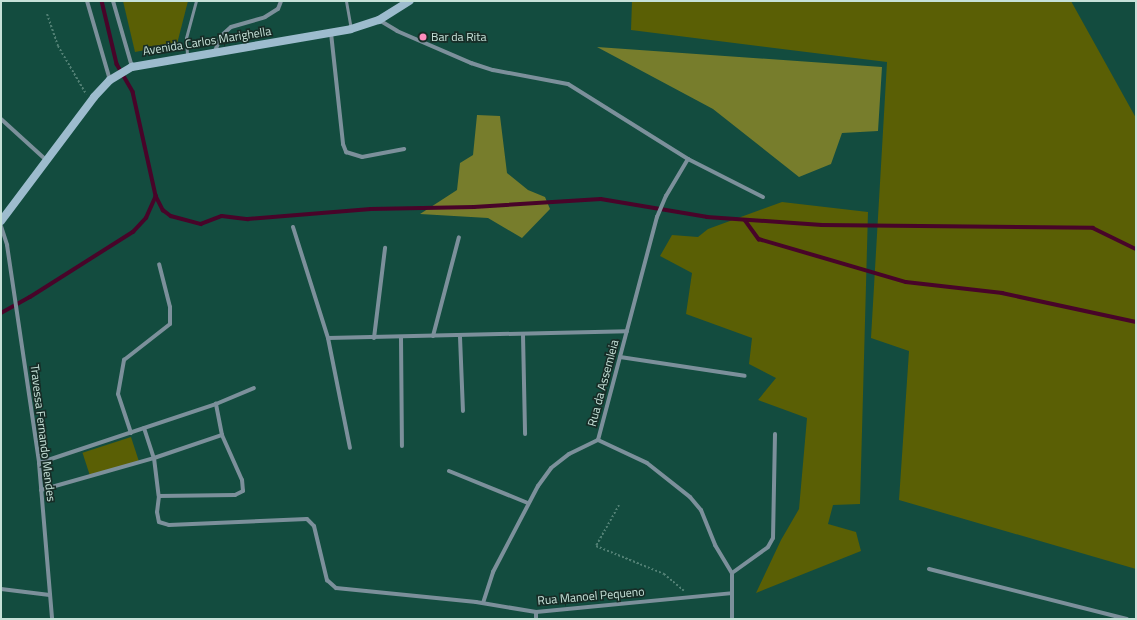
<!DOCTYPE html>
<style>
body{margin:0}
#map{position:relative;width:1137px;height:620px;overflow:hidden;background:#134c3f;font-family:"Titillium Web",sans-serif}
div>[style]{position:absolute}
.green>*{inset:0;background:#5a5f05;transform-origin:0 0}
.forest>*{inset:0;background:#777d2c}
.stream>*{height:3.5px;margin:-1.75px;padding:0 1.75px;transform-origin:1.75px;border-radius:1.75px;background:#480429}
.path>*{height:2px;margin-top:-1px;transform-origin:0;background:repeating-linear-gradient(90deg,#518074 0 2px,transparent 0 4px)}
.lane>*{height:3px;margin:-1.5px;padding:0 1.5px;transform-origin:1.5px;border-radius:1.5px;background:#7c909b}
.street>*{height:4px;margin:-2px;padding:0 2px;transform-origin:2px;border-radius:2px;background:#7c909b}
.secondary>*{height:8px;margin:-4px;padding:0 4px;transform-origin:4px;border-radius:4px;background:#9dbcce}
.dots>*{width:11px;height:11px;translate:-50% -50%;box-sizing:border-box;border:2px solid #172d27;border-radius:50%}
span{translate:-50% -50%;white-space:nowrap;text-align:center;line-height:1.15;-webkit-text-stroke:3.5px #172d27;paint-order:stroke}
.poi-label{font-size:12px;color:#c6e1d8}
.left{translate:0 -50%;text-align:left}
.street-label{font-size:12px;color:#c6e1d8}
.frame{position:absolute;inset:0;border:2px solid #c6e1d8;pointer-events:none}
</style>
<div id="map">
<div class="green">
<div style="clip-path:polygon(123px 1px,188px 1px,177px 44px,135px 52px)"></div>
<div style="clip-path:polygon(632px 1px,1071px 1px,1136px 118px,1136px 569px,899px 500px,909px 351px,871px 338px,887px 62px,631px 30px)"></div>
<div style="clip-path:polygon(782px 202px,868px 212px,860px 504px,833px 505px,828px 524px,856px 532px,861px 551px,756px 593px,781px 540px,799px 509px,807px 418px,758px 400px,776px 378px,749px 364px,752px 338px,686px 314px,692px 273px,660px 256px,672px 235px,698px 237px,708px 229px)"></div>
<div style="left:131px;top:437px;width:25px;height:51px;rotate:72deg"></div>
</div>
<div class="forest">
<div style="clip-path:polygon(597px 47px,882px 67px,878px 131px,842px 133px,831px 164px,799px 177px,713px 109px)"></div>
<div style="clip-path:polygon(477px 115px,500px 116px,507px 173px,528px 190px,545px 197px,550px 209px,522px 238px,488px 218px,420px 214px,457px 190px,460px 163px,473px 155px)"></div>
</div>
<div class="stream">
<div style="left:102px;top:1px;width:65px;rotate:76.6deg"></div>
<div style="left:117px;top:64px;width:32px;rotate:60deg"></div>
<div style="left:133px;top:92px;width:107px;rotate:77.5deg"></div>
<div style="left:156px;top:196px;width:16px;rotate:63deg"></div>
<div style="left:163px;top:210px;width:10px;rotate:37deg"></div>
<div style="left:171px;top:216px;width:31px;rotate:15deg"></div>
<div style="left:201px;top:224px;width:22px;rotate:-21deg"></div>
<div style="left:222px;top:216px;width:26px;rotate:7deg"></div>
<div style="left:248px;top:219px;width:123px;rotate:-4.6deg"></div>
<div style="left:371px;top:209px;width:103px;rotate:-1.1deg"></div>
<div style="left:474px;top:207px;width:127px;rotate:-3.6deg"></div>
<div style="left:601px;top:199px;width:108px;rotate:9.6deg"></div>
<div style="left:707px;top:217px;width:115px;rotate:4deg"></div>
<div style="left:822px;top:225px;width:271px;rotate:0.6deg"></div>
<div style="left:1093px;top:228px;width:48px;rotate:26deg"></div>
<div style="left:745px;top:220px;width:24px;rotate:54deg"></div>
<div style="left:759px;top:239px;width:153px;rotate:16.3deg"></div>
<div style="left:906px;top:282px;width:97px;rotate:6.5deg"></div>
<div style="left:1002px;top:293px;width:137px;rotate:12.2deg"></div>
<div style="left:1px;top:313px;width:33px;rotate:-29deg"></div>
<div style="left:30px;top:297px;width:122px;rotate:-32.3deg"></div>
<div style="left:133px;top:232px;width:19px;rotate:-47deg"></div>
<div style="left:146px;top:218px;width:24px;rotate:-66deg"></div>
</div>
<div class="path">
<div style="left:47px;top:14px;width:34px;rotate:71deg"></div>
<div style="left:58px;top:46px;width:56px;rotate:59.7deg"></div>
<div style="left:619px;top:505px;width:47px;rotate:119.3deg"></div>
<div style="left:596px;top:546px;width:74px;rotate:22.4deg"></div>
<div style="left:664px;top:574px;width:26px;rotate:40deg"></div>
</div>
<div class="lane">
<div style="left:346px;top:1px;width:28px;rotate:80deg"></div>
<div style="left:187px;top:55px;width:17px;rotate:-93deg"></div>
<div style="left:186px;top:38px;width:38px;rotate:-75deg"></div>
</div>
<div class="street">
<div style="left:87px;top:1px;width:82px;rotate:73.8deg"></div>
<div style="left:113px;top:1px;width:69px;rotate:73.9deg"></div>
<div style="left:379px;top:20px;width:21px;rotate:31deg"></div>
<div style="left:397px;top:31px;width:81px;rotate:23.4deg"></div>
<div style="left:471px;top:63px;width:23px;rotate:18deg"></div>
<div style="left:493px;top:70px;width:76px;rotate:10.6deg"></div>
<div style="left:568px;top:84px;width:142px;rotate:32deg"></div>
<div style="left:688px;top:159px;width:84px;rotate:26.9deg"></div>
<div style="left:331px;top:33px;width:112px;rotate:83.8deg"></div>
<div style="left:343px;top:144px;width:9px;rotate:69deg"></div>
<div style="left:346px;top:152px;width:17px;rotate:17deg"></div>
<div style="left:362px;top:157px;width:43px;rotate:-10.8deg"></div>
<div style="left:215px;top:51px;width:16px;rotate:-68deg"></div>
<div style="left:221px;top:36px;width:13px;rotate:-42deg"></div>
<div style="left:231px;top:27px;width:35px;rotate:-16deg"></div>
<div style="left:265px;top:17px;width:15px;rotate:-32deg"></div>
<div style="left:278px;top:9px;width:9px;rotate:-69deg"></div>
<div style="left:1px;top:119px;width:61px;rotate:42.3deg"></div>
<div style="left:1px;top:226px;width:20px;rotate:72deg"></div>
<div style="left:7px;top:245px;width:220px;rotate:81.6deg"></div>
<div style="left:39px;top:463px;width:157px;rotate:85.2deg"></div>
<div style="left:293px;top:227px;width:116px;rotate:72.5deg"></div>
<div style="left:328px;top:338px;width:112px;rotate:78.7deg"></div>
<div style="left:523px;top:335px;width:99px;rotate:88.8deg"></div>
<div style="left:433px;top:336px;width:102px;rotate:-75.3deg"></div>
<div style="left:460px;top:337px;width:74px;rotate:87.7deg"></div>
<div style="left:328px;top:338px;width:299px;rotate:-1.3deg"></div>
<div style="left:374px;top:338px;width:91px;rotate:-83deg"></div>
<div style="left:401px;top:338px;width:108px;rotate:89.5deg"></div>
<div style="left:620px;top:357px;width:126px;rotate:8.6deg"></div>
<div style="left:144px;top:428px;width:32px;rotate:72deg"></div>
<div style="left:154px;top:458px;width:38px;rotate:83deg"></div>
<div style="left:159px;top:496px;width:16px;rotate:97deg"></div>
<div style="left:157px;top:512px;width:10px;rotate:79deg"></div>
<div style="left:159px;top:522px;width:10px;rotate:17deg"></div>
<div style="left:169px;top:525px;width:138px;rotate:-2.5deg"></div>
<div style="left:307px;top:519px;width:10px;rotate:45deg"></div>
<div style="left:314px;top:526px;width:56px;rotate:76.5deg"></div>
<div style="left:327px;top:580px;width:12px;rotate:42deg"></div>
<div style="left:336px;top:588px;width:141px;rotate:5.7deg"></div>
<div style="left:476px;top:602px;width:61px;rotate:9.5deg"></div>
<div style="left:536px;top:612px;width:197px;rotate:-5.5deg"></div>
<div style="left:131px;top:433px;width:41px;rotate:-108.4deg"></div>
<div style="left:118px;top:394px;width:35px;rotate:-80deg"></div>
<div style="left:124px;top:360px;width:58px;rotate:-38deg"></div>
<div style="left:170px;top:324px;width:17px;rotate:-90deg"></div>
<div style="left:170px;top:307px;width:44px;rotate:-104.3deg"></div>
<div style="left:598px;top:440px;width:231px;rotate:-75.2deg"></div>
<div style="left:657px;top:217px;width:23px;rotate:-67deg"></div>
<div style="left:666px;top:196px;width:43px;rotate:-59.3deg"></div>
<div style="left:598px;top:440px;width:54px;rotate:25.1deg"></div>
<div style="left:647px;top:463px;width:55px;rotate:38.3deg"></div>
<div style="left:690px;top:497px;width:17px;rotate:50deg"></div>
<div style="left:701px;top:510px;width:38px;rotate:68deg"></div>
<div style="left:715px;top:545px;width:33px;rotate:59deg"></div>
<div style="left:732px;top:573px;width:46px;rotate:90deg"></div>
<div style="left:39px;top:463px;width:187px;rotate:-18.4deg"></div>
<div style="left:216px;top:404px;width:41px;rotate:-22.8deg"></div>
<div style="left:449px;top:471px;width:85px;rotate:22.1deg"></div>
<div style="left:41px;top:490px;width:117px;rotate:-15.8deg"></div>
<div style="left:154px;top:458px;width:72px;rotate:-18.7deg"></div>
<div style="left:159px;top:496px;width:76px;rotate:-0.8deg"></div>
<div style="left:235px;top:495px;width:9px;rotate:-27deg"></div>
<div style="left:243px;top:491px;width:11px;rotate:-95deg"></div>
<div style="left:242px;top:480px;width:49px;rotate:-114deg"></div>
<div style="left:222px;top:435px;width:32px;rotate:-101deg"></div>
<div style="left:929px;top:569px;width:204px;rotate:14.2deg"></div>
<div style="left:732px;top:573px;width:44px;rotate:-35.8deg"></div>
<div style="left:768px;top:547px;width:10px;rotate:-61deg"></div>
<div style="left:773px;top:538px;width:104px;rotate:-88.9deg"></div>
<div style="left:1px;top:589px;width:49px;rotate:7deg"></div>
<div style="left:483px;top:603px;width:33px;rotate:-72deg"></div>
<div style="left:493px;top:572px;width:97px;rotate:-62.4deg"></div>
<div style="left:538px;top:486px;width:22px;rotate:-54deg"></div>
<div style="left:551px;top:468px;width:23px;rotate:-38deg"></div>
<div style="left:569px;top:454px;width:32px;rotate:-26deg"></div>
<div style="left:536px;top:612px;width:7px;rotate:90deg"></div>
</div>
<div class="secondary">
<div style="left:1px;top:221px;width:155px;rotate:-53.1deg"></div>
<div style="left:94px;top:97px;width:23px;rotate:-47deg"></div>
<div style="left:110px;top:80px;width:26px;rotate:-31deg"></div>
<div style="left:132px;top:67px;width:222px;rotate:-9.8deg"></div>
<div style="left:351px;top:29px;width:29px;rotate:-18deg"></div>
<div style="left:379px;top:20px;width:36px;rotate:-32deg"></div>
</div>
<div class="dots">
<div style="left:423px;top:37px;background:#fd8ebe"></div>
</div>
<div class="poi-label">
<span class="left" style="left:431px;top:37px">Bar da Rita</span>
</div>
<div class="street-label">
<span style="left:207px;top:41px;rotate:-9deg">Avenida Carlos Marighella</span>
<span style="left:603px;top:383px;rotate:-75deg">Rua da Assemleia</span>
<span style="left:43px;top:433px;rotate:83deg">Travessa Fernando Mendes</span>
<span style="left:591px;top:596px;rotate:-5deg">Rua Manoel Pequeno</span>
</div>
<div class="frame"></div>
</div>
